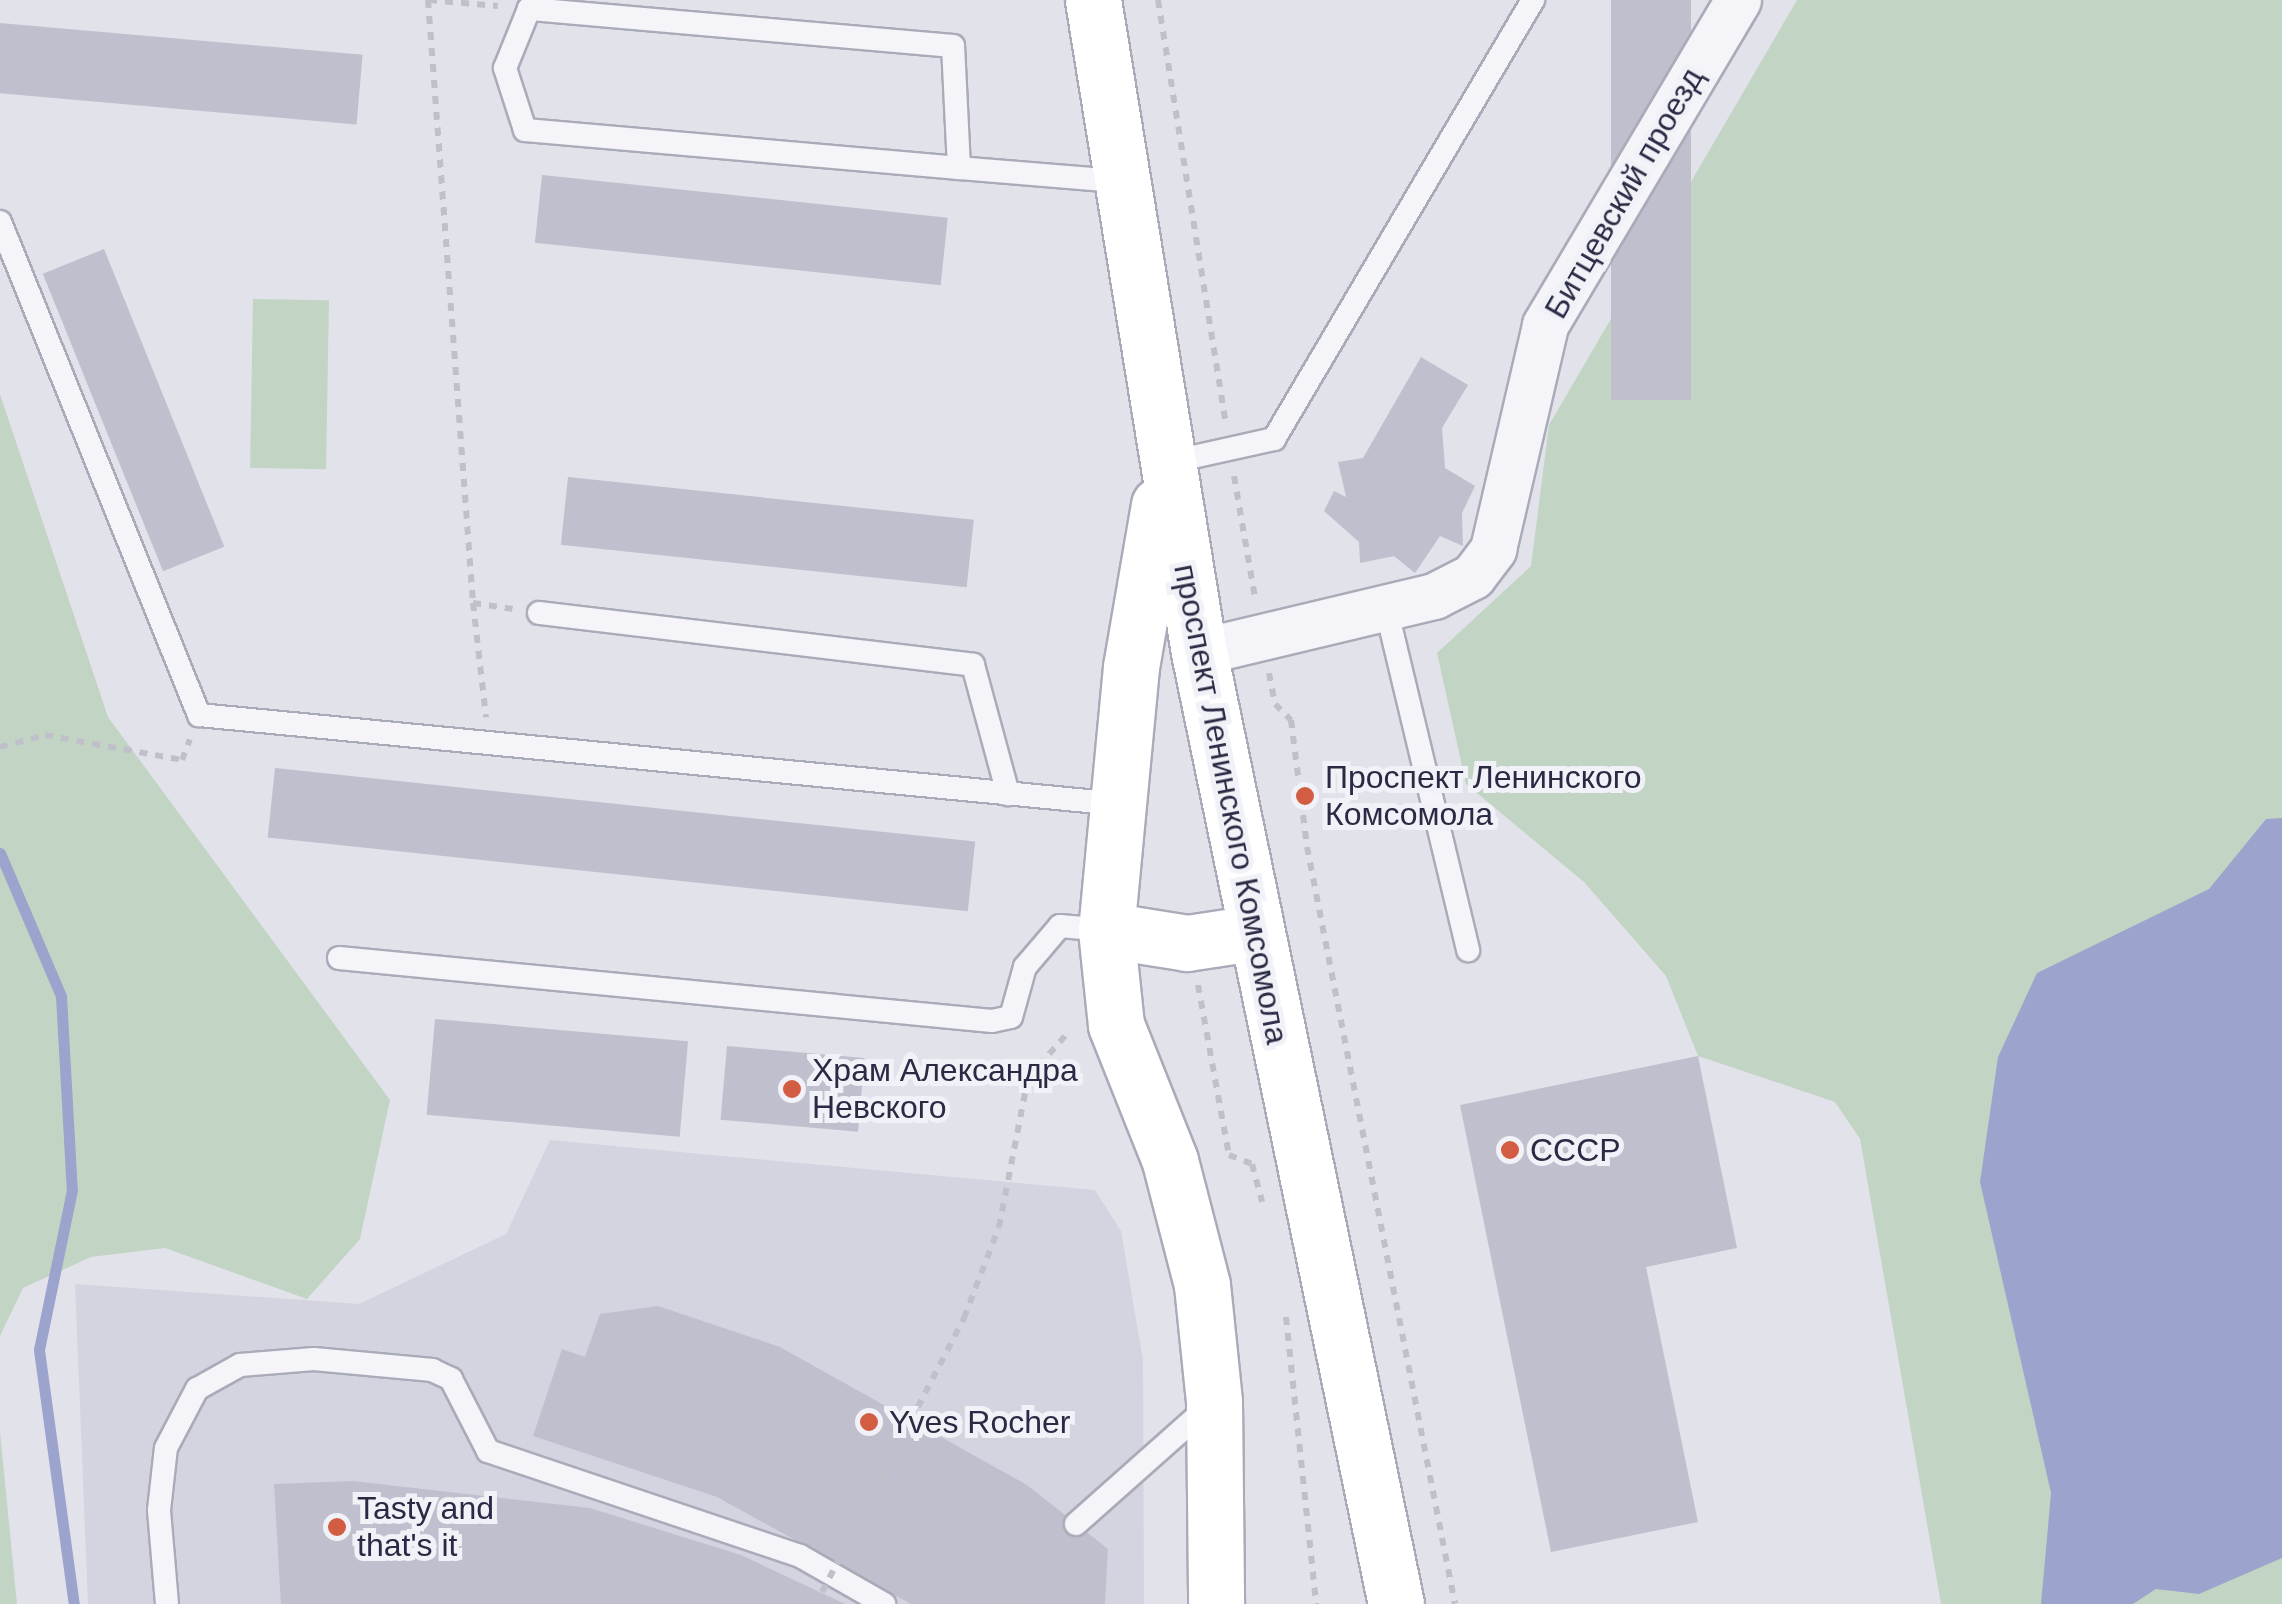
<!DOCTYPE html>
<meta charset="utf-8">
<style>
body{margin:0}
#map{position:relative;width:2282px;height:1604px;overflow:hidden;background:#e2e2eb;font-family:Arial,sans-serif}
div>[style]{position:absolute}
.built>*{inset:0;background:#d4d4e0}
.green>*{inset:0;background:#c2d5c4;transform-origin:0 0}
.water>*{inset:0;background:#9ca3cc}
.stream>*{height:11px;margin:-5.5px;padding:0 5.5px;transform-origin:5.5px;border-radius:5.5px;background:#9ca3cc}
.building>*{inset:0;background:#bfbfce;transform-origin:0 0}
.path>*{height:6px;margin-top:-3px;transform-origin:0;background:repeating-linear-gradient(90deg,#c0c0ca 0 8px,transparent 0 16px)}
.roads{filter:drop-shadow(2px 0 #aaabb9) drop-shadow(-2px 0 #aaabb9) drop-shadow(0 2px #aaabb9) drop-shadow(0 -2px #aaabb9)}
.lane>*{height:22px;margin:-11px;padding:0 11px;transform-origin:11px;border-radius:11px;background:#f5f5f9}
.street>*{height:45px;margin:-22.5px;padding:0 22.5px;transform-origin:22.5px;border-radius:22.5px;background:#f5f5f9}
.secondary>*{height:55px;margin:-27.5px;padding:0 27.5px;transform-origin:27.5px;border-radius:27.5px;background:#fff}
.path-bridge>*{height:6px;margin-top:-3px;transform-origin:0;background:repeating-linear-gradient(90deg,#c0c0ca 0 8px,transparent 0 16px)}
.dots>*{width:28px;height:28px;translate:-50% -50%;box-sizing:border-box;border:5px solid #f1f2f8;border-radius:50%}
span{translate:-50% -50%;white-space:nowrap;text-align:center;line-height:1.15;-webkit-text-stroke:10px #f1f2f8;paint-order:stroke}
.street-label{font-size:32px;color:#292a43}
.poi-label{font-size:32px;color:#292a43}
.left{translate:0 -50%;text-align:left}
</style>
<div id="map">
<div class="built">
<div style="clip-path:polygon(550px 1140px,1095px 1190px,1121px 1231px,1143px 1360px,1144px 1604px,88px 1604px,75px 1284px,359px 1304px,506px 1234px)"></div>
</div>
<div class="green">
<div style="clip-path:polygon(1797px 0,2282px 0,2282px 1604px,1941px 1604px,1860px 1139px,1835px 1102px,1698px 1056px,1666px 976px,1584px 882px,1466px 784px,1437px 653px,1531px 566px,1549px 425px)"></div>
<div style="left:253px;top:299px;width:76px;height:169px;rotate:1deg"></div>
<div style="clip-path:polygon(0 394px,108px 717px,390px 1100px,360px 1239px,307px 1299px,165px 1248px,91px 1257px,23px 1288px,0 1336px)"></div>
<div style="clip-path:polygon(0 1432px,17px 1604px,0 1604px)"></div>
</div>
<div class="water">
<div style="clip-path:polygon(2282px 818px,2282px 1558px,2199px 1594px,2156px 1589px,2133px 1604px,2041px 1604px,2051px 1493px,1980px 1182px,1998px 1057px,2037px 973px,2209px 889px,2266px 819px)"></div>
</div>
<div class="stream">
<div style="left:0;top:853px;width:155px;rotate:66.9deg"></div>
<div style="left:61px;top:996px;width:194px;rotate:86.8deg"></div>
<div style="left:72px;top:1190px;width:163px;rotate:101.7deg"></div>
<div style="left:39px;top:1350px;width:256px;rotate:82.2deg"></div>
</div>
<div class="building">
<div style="left:1611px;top:0;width:80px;height:400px"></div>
<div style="left:0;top:23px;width:364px;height:70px;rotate:5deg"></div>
<div style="left:542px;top:175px;width:408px;height:68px;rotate:6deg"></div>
<div style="left:104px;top:249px;width:321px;height:66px;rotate:68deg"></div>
<div style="clip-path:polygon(1421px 357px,1468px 385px,1442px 428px,1445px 468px,1475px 486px,1462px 513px,1463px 546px,1440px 536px,1415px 573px,1394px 556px,1360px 563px,1359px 542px,1324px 511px,1334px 491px,1346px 497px,1338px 462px,1363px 458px)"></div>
<div style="left:568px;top:477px;width:408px;height:68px;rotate:6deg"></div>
<div style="left:275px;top:768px;width:704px;height:70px;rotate:6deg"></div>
<div style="left:435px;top:1019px;width:254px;height:96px;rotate:5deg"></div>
<div style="left:727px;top:1046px;width:138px;height:74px;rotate:5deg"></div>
<div style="clip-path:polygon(1698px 1056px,1737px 1248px,1646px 1267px,1698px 1522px,1551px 1552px,1460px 1105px)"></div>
<div style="clip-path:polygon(658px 1306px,780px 1347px,1027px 1485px,1108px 1549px,1105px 1604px,911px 1604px,717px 1497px,533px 1436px,562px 1349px,585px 1357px,600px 1314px)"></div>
<div style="clip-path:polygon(353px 1481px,590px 1508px,741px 1555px,845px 1604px,281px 1604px,274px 1484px)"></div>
</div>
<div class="path">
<div style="left:428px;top:0;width:605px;rotate:85.73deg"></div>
<div style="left:473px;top:603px;width:40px;rotate:8.5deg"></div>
<div style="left:429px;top:0;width:69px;rotate:5deg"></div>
<div style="left:1158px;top:0;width:424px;rotate:80.9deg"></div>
<div style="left:1234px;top:476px;width:123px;rotate:80.2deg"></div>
<div style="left:473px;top:603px;width:115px;rotate:83.5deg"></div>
<div style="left:1269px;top:673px;width:32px;rotate:79deg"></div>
<div style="left:1275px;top:704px;width:23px;rotate:45deg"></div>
<div style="left:1291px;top:720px;width:128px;rotate:82.8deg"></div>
<div style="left:1307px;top:847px;width:771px;rotate:78.94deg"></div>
<div style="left:0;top:747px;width:47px;rotate:-14.9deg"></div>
<div style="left:45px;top:735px;width:139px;rotate:10.3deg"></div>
<div style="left:182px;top:760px;width:22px;rotate:-69deg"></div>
<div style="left:1198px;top:985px;width:173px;rotate:79.7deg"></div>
<div style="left:1229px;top:1155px;width:25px;rotate:21deg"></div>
<div style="left:1252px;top:1164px;width:39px;rotate:75deg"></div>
<div style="left:1286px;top:1317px;width:289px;rotate:84deg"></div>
<div style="left:964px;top:1318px;width:97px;rotate:-69deg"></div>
<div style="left:999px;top:1227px;width:152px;rotate:-79deg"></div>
<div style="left:1028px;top:1078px;width:56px;rotate:-48.6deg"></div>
<div style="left:1006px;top:1600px;width:6px;rotate:39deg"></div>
</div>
<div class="roads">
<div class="lane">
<div style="left:959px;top:168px;width:122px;rotate:-92.8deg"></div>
<div style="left:953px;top:46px;width:426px;rotate:-175deg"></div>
<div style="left:529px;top:9px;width:64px;rotate:112.1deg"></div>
<div style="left:505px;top:68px;width:65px;rotate:72.1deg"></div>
<div style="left:525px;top:130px;width:436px;rotate:5deg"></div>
<div style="left:959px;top:168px;width:159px;rotate:4.7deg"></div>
<div style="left:0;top:222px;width:532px;rotate:68.02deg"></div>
<div style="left:199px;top:715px;width:923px;rotate:5.53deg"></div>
<div style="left:1166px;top:463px;width:111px;rotate:-12.5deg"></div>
<div style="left:1274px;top:439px;width:510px;rotate:-59.46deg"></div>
<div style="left:1386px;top:608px;width:352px;rotate:76.5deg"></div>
<div style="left:539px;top:613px;width:437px;rotate:6.8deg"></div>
<div style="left:973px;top:665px;width:134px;rotate:74.8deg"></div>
<div style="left:339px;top:958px;width:656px;rotate:5.51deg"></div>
<div style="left:992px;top:1021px;width:19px;rotate:-12deg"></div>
<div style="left:1011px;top:1017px;width:52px;rotate:-74.4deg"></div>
<div style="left:1025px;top:967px;width:54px;rotate:-49.5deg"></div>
<div style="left:1060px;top:926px;width:46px;rotate:5deg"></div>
<div style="left:1076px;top:1524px;width:181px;rotate:-41.6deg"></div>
<div style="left:167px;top:1604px;width:94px;rotate:-94.9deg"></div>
<div style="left:159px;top:1510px;width:62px;rotate:-83.6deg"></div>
<div style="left:166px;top:1448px;width:67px;rotate:-62.3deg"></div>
<div style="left:197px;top:1389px;width:49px;rotate:-29.2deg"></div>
<div style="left:240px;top:1365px;width:74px;rotate:-4.6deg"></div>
<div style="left:314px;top:1359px;width:119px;rotate:5.3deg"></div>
<div style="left:432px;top:1370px;width:21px;rotate:25deg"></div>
<div style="left:451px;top:1379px;width:81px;rotate:62.8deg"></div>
<div style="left:488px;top:1451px;width:329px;rotate:18.6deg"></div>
<div style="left:800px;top:1556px;width:97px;rotate:29.7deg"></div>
</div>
<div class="street">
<div style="left:1199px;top:652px;width:242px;rotate:-13.4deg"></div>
<div style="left:1434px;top:596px;width:44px;rotate:-27.1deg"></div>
<div style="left:1473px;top:576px;width:34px;rotate:-53deg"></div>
<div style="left:1493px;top:549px;width:230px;rotate:-76.9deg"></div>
<div style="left:1545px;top:325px;width:378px;rotate:-59.3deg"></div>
</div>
<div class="secondary">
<div style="left:1093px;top:0;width:661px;rotate:80.77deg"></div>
<div style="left:1199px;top:652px;width:972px;rotate:78.31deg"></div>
<div style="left:1159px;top:505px;width:164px;rotate:99.8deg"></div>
<div style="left:1131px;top:667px;width:264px;rotate:95.4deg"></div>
<div style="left:1106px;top:930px;width:96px;rotate:84deg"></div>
<div style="left:1116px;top:1025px;width:146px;rotate:68.3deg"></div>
<div style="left:1170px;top:1161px;width:128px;rotate:75.5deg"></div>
<div style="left:1202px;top:1285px;width:118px;rotate:84.1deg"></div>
<div style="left:1214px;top:1402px;width:202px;rotate:89.4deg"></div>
<div style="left:1106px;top:930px;width:82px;rotate:9.1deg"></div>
<div style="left:1187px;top:943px;width:67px;rotate:-8.6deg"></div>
</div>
</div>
<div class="path-bridge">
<div style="left:822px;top:1592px;width:309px;rotate:-62.6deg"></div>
</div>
<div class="dots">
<div style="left:1305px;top:796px;background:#d35d43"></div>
<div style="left:792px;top:1089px;background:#d35d43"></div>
<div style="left:1510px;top:1150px;background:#d35d43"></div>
<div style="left:869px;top:1422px;background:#d35d43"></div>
<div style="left:337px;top:1527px;background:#d35d43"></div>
</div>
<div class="street-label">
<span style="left:1624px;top:193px;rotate:-60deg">Битцевский проезд</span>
<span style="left:1231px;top:804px;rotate:79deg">проспект Ленинского Комсомола</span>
</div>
<div class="poi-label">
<span class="left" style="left:1325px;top:796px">Проспект Ленинского<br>Комсомола</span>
<span class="left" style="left:812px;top:1089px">Храм Александра<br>Невского</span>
<span class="left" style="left:1530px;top:1150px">СССР</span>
<span class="left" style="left:889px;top:1422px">Yves Rocher</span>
<span class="left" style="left:357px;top:1527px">Tasty and<br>that's it</span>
</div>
</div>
